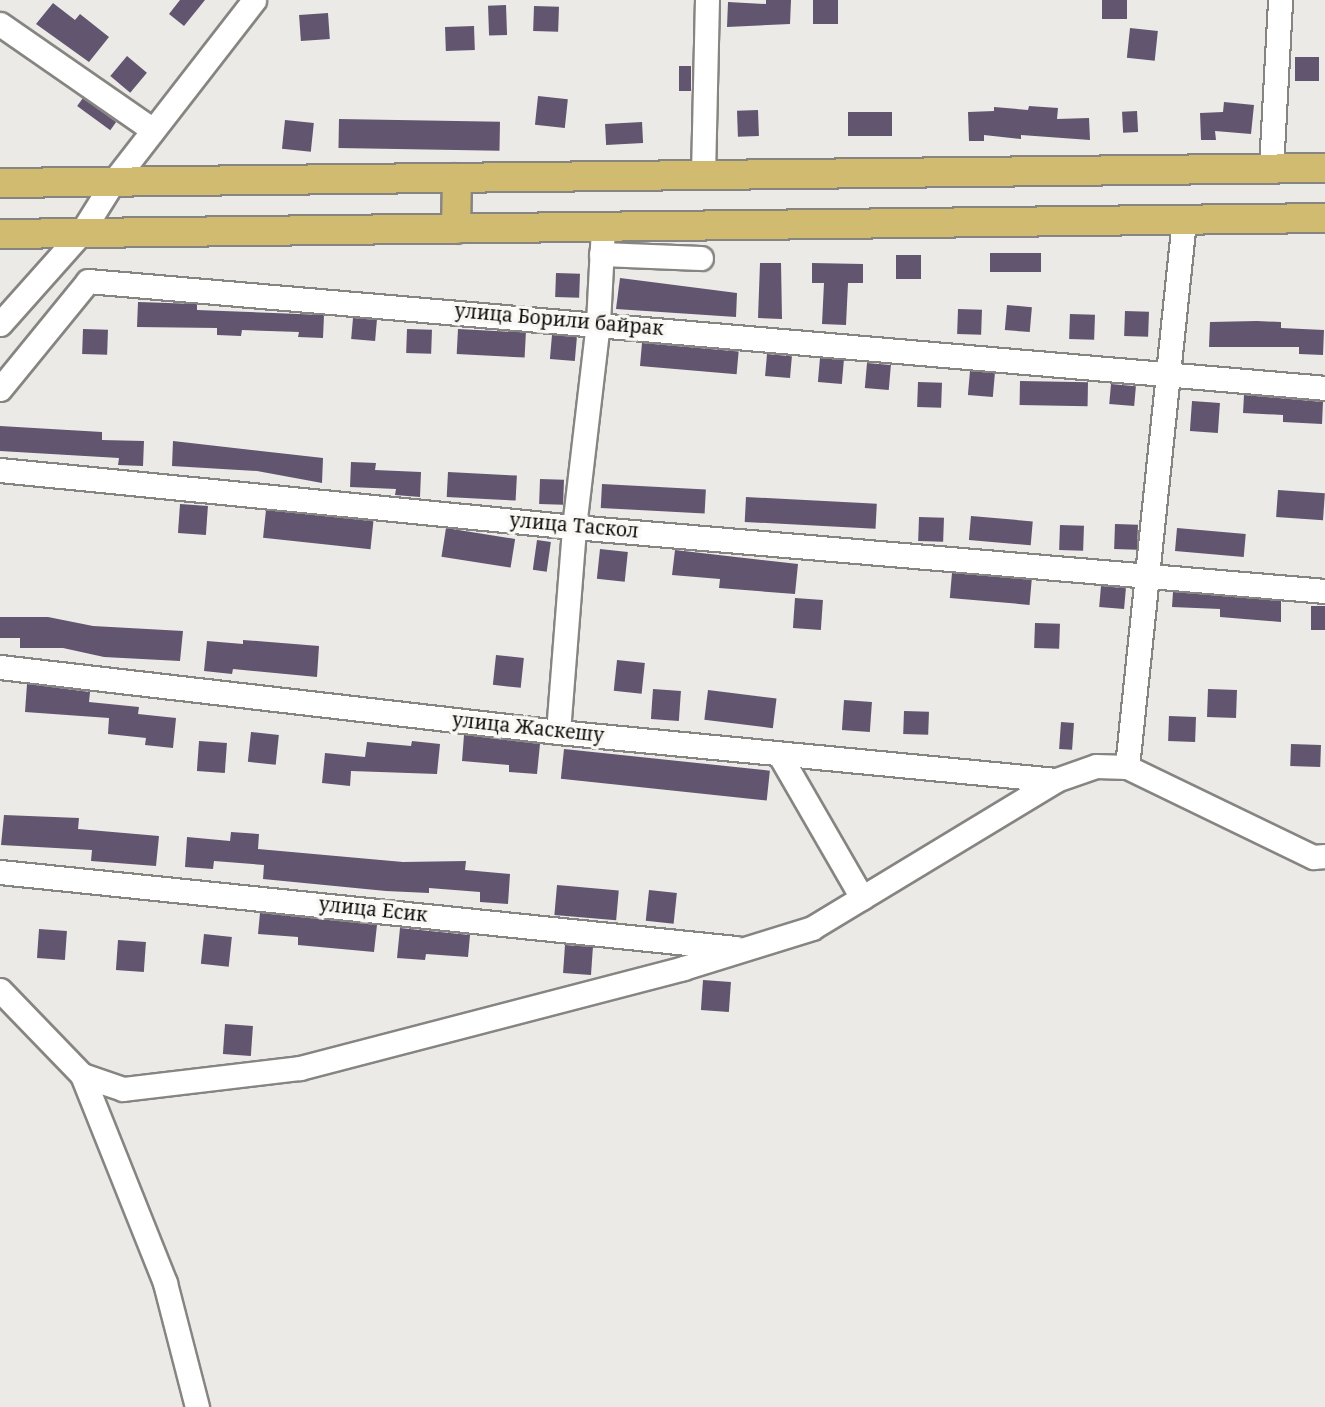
<!DOCTYPE html>
<meta charset="utf-8">
<style>
body{margin:0}
#map{position:relative;width:1325px;height:1407px;overflow:hidden;background:#eceae7;font-family:"Noto Serif",serif}
div>[style]{position:absolute}
.building>*{inset:0;background:#62556f;transform-origin:0 0}
.roads{filter:drop-shadow(2px 0 #868582) drop-shadow(-2px 0 #868582) drop-shadow(0 2px #868582) drop-shadow(0 -2px #868582)}
.minor>*{height:23px;margin:-11.5px;padding:0 11.5px;transform-origin:11.5px;border-radius:11.5px;background:#fff}
.major>*{height:28px;margin:-14px;padding:0 14px;transform-origin:14px;border-radius:14px;background:#d1bb70}
span{translate:-50% -50%;white-space:nowrap;text-align:center;line-height:1.15;-webkit-text-stroke:7px #f9f8f4;paint-order:stroke}
.street-label{font-size:19px;color:#0e0d0c}
</style>
<div id="map">
<div class="building">
<div style="clip-path:polygon(180px 0,205px 0,184px 26px,169px 14px)"></div>
<div style="clip-path:polygon(766px 0,791px 0,790px 24px,727px 27px,728px 2px,766px 4px)"></div>
<div style="left:813px;top:0;width:25px;height:24px"></div>
<div style="left:1102px;top:0;width:25px;height:19px"></div>
<div style="clip-path:polygon(53px 3px,75px 20px,80px 14px,109px 37px,89px 62px,36px 24px)"></div>
<div style="left:506px;top:5px;width:30px;height:18px;rotate:88deg"></div>
<div style="left:534px;top:6px;width:25px;height:25px;rotate:2deg"></div>
<div style="left:328px;top:13px;width:26px;height:29px;rotate:86deg"></div>
<div style="left:474px;top:26px;width:24px;height:29px;rotate:88deg"></div>
<div style="left:1130px;top:28px;width:28px;height:30px;rotate:6deg"></div>
<div style="left:127px;top:56px;width:26px;height:26px;rotate:40deg"></div>
<div style="left:1295px;top:57px;width:24px;height:24px"></div>
<div style="left:691px;top:66px;width:25px;height:12px;rotate:90deg"></div>
<div style="left:538px;top:96px;width:30px;height:29px;rotate:6deg"></div>
<div style="left:83px;top:98px;width:41px;height:10px;rotate:36deg"></div>
<div style="clip-path:polygon(1224px 102px,1254px 105px,1251px 134px,1215px 131px,1216px 140px,1201px 140px,1200px 113px,1223px 112px)"></div>
<div style="clip-path:polygon(1029px 106px,1058px 108px,1057px 119px,1089px 118px,1090px 140px,1021px 135px,1021px 139px,984px 135px,984px 141px,969px 141px,968px 112px,994px 111px,994px 107px,1028px 110px)"></div>
<div style="left:758px;top:110px;width:26px;height:21px;rotate:88deg"></div>
<div style="left:1137px;top:111px;width:21px;height:15px;rotate:87deg"></div>
<div style="left:892px;top:112px;width:24px;height:44px;rotate:90deg"></div>
<div style="left:339px;top:119px;width:161px;height:29px;rotate:1deg"></div>
<div style="left:285px;top:120px;width:29px;height:29px;rotate:6deg"></div>
<div style="left:642px;top:122px;width:21px;height:37px;rotate:87deg"></div>
<div style="left:990px;top:253px;width:51px;height:19px"></div>
<div style="left:896px;top:255px;width:25px;height:24px"></div>
<div style="clip-path:polygon(760px 263px,781px 263px,782px 319px,758px 318px)"></div>
<div style="clip-path:polygon(812px 263px,863px 264px,863px 283px,848px 283px,846px 325px,822px 324px,824px 283px,812px 283px)"></div>
<div style="left:556px;top:273px;width:24px;height:24px;rotate:2deg"></div>
<div style="clip-path:polygon(620px 278px,737px 293px,736px 317px,616px 309px)"></div>
<div style="clip-path:polygon(138px 302px,197px 304px,197px 310px,324px 315px,323px 338px,298px 337px,299px 332px,242px 330px,241px 336px,217px 335px,217px 328px,137px 327px)"></div>
<div style="left:1007px;top:305px;width:25px;height:25px;rotate:5deg"></div>
<div style="left:958px;top:309px;width:24px;height:25px;rotate:2deg"></div>
<div style="left:1125px;top:311px;width:24px;height:25px;rotate:2deg"></div>
<div style="left:1070px;top:314px;width:25px;height:25px;rotate:2deg"></div>
<div style="left:353px;top:318px;width:24px;height:21px;rotate:5deg"></div>
<div style="clip-path:polygon(1257px 321px,1281px 322px,1281px 328px,1324px 330px,1323px 355px,1299px 354px,1299px 347px,1209px 347px,1210px 322px)"></div>
<div style="left:83px;top:329px;width:25px;height:25px;rotate:2deg"></div>
<div style="left:407px;top:329px;width:25px;height:24px;rotate:2deg"></div>
<div style="left:458px;top:329px;width:68px;height:25px;rotate:3deg"></div>
<div style="left:552px;top:335px;width:25px;height:24px;rotate:5deg"></div>
<div style="left:642px;top:343px;width:97px;height:23px;rotate:5deg"></div>
<div style="left:767px;top:354px;width:25px;height:22px;rotate:5deg"></div>
<div style="left:820px;top:358px;width:24px;height:24px;rotate:5deg"></div>
<div style="left:867px;top:363px;width:24px;height:25px;rotate:5deg"></div>
<div style="left:970px;top:371px;width:25px;height:24px;rotate:5deg"></div>
<div style="left:1020px;top:381px;width:68px;height:24px;rotate:1deg"></div>
<div style="left:918px;top:382px;width:24px;height:25px;rotate:2deg"></div>
<div style="left:1111px;top:384px;width:25px;height:20px;rotate:5deg"></div>
<div style="clip-path:polygon(1244px 395px,1323px 402px,1322px 424px,1283px 422px,1283px 415px,1243px 413px)"></div>
<div style="left:1192px;top:401px;width:28px;height:30px;rotate:4deg"></div>
<div style="clip-path:polygon(0 426px,102px 432px,102px 440px,144px 441px,143px 466px,118px 465px,119px 458px,0 451px)"></div>
<div style="clip-path:polygon(173px 441px,323px 458px,322px 483px,257px 471px,172px 466px)"></div>
<div style="clip-path:polygon(351px 462px,376px 463px,375px 470px,421px 472px,420px 497px,395px 495px,396px 489px,350px 487px)"></div>
<div style="left:448px;top:472px;width:69px;height:25px;rotate:3deg"></div>
<div style="left:540px;top:479px;width:24px;height:25px;rotate:2deg"></div>
<div style="left:602px;top:484px;width:104px;height:24px;rotate:3deg"></div>
<div style="left:1278px;top:490px;width:47px;height:27px;rotate:4deg"></div>
<div style="left:746px;top:497px;width:131px;height:25px;rotate:3deg"></div>
<div style="left:180px;top:504px;width:28px;height:29px;rotate:4deg"></div>
<div style="left:266px;top:510px;width:108px;height:28px;rotate:6deg"></div>
<div style="left:971px;top:516px;width:62px;height:24px;rotate:5deg"></div>
<div style="left:919px;top:517px;width:25px;height:24px;rotate:2deg"></div>
<div style="left:1115px;top:524px;width:23px;height:25px;rotate:2deg"></div>
<div style="left:1060px;top:525px;width:24px;height:25px;rotate:2deg"></div>
<div style="left:446px;top:528px;width:70px;height:29px;rotate:9deg"></div>
<div style="left:1177px;top:528px;width:69px;height:23px;rotate:5deg"></div>
<div style="left:537px;top:540px;width:14px;height:30px;rotate:8deg"></div>
<div style="left:600px;top:549px;width:28px;height:30px;rotate:6deg"></div>
<div style="clip-path:polygon(675px 550px,798px 564px,795px 594px,719px 588px,720px 579px,672px 575px)"></div>
<div style="left:952px;top:573px;width:80px;height:25px;rotate:5deg"></div>
<div style="left:1101px;top:586px;width:25px;height:21px;rotate:5deg"></div>
<div style="clip-path:polygon(1173px 592px,1281px 601px,1281px 622px,1220px 617px,1220px 609px,1172px 607px)"></div>
<div style="left:795px;top:598px;width:28px;height:30px;rotate:4deg"></div>
<div style="left:1311px;top:606px;width:14px;height:24px"></div>
<div style="clip-path:polygon(0 617px,48px 617px,93px 626px,183px 631px,180px 661px,104px 657px,63px 648px,20px 648px,20px 638px,0 638px)"></div>
<div style="left:1035px;top:623px;width:25px;height:25px;rotate:2deg"></div>
<div style="clip-path:polygon(243px 640px,319px 646px,317px 677px,233px 669px,232px 674px,204px 671px,207px 641px,243px 644px)"></div>
<div style="left:496px;top:655px;width:28px;height:30px;rotate:6deg"></div>
<div style="left:617px;top:660px;width:28px;height:31px;rotate:6deg"></div>
<div style="clip-path:polygon(27px 684px,90px 692px,89px 702px,139px 707px,138px 714px,176px 718px,173px 748px,145px 745px,146px 738px,108px 734px,109px 718px,25px 712px)"></div>
<div style="left:653px;top:689px;width:28px;height:30px;rotate:4deg"></div>
<div style="left:1208px;top:689px;width:29px;height:28px;rotate:2deg"></div>
<div style="left:708px;top:690px;width:69px;height:30px;rotate:7deg"></div>
<div style="left:844px;top:700px;width:28px;height:30px;rotate:4deg"></div>
<div style="left:904px;top:711px;width:25px;height:23px;rotate:2deg"></div>
<div style="left:1169px;top:716px;width:27px;height:25px;rotate:2deg"></div>
<div style="left:1061px;top:722px;width:13px;height:27px;rotate:4deg"></div>
<div style="left:251px;top:732px;width:28px;height:30px;rotate:6deg"></div>
<div style="clip-path:polygon(464px 735px,540px 744px,537px 774px,509px 772px,509px 765px,462px 761px)"></div>
<div style="left:199px;top:741px;width:28px;height:30px;rotate:4deg"></div>
<div style="clip-path:polygon(412px 741px,440px 744px,437px 774px,351px 771px,350px 786px,322px 783px,325px 753px,365px 757px,367px 742px,411px 746px)"></div>
<div style="left:1291px;top:744px;width:30px;height:22px;rotate:2deg"></div>
<div style="left:564px;top:749px;width:207px;height:30px;rotate:6deg"></div>
<div style="clip-path:polygon(4px 815px,79px 818px,78px 829px,159px 836px,156px 866px,91px 861px,92px 850px,1px 845px)"></div>
<div style="clip-path:polygon(231px 832px,259px 834px,258px 849px,403px 862px,466px 861px,465px 870px,510px 874px,508px 904px,480px 902px,480px 892px,429px 888px,429px 893px,386px 891px,263px 879px,264px 865px,214px 861px,213px 869px,185px 867px,187px 837px,230px 841px)"></div>
<div style="left:557px;top:885px;width:62px;height:30px;rotate:5deg"></div>
<div style="left:649px;top:890px;width:28px;height:31px;rotate:6deg"></div>
<div style="clip-path:polygon(260px 913px,377px 925px,374px 952px,298px 945px,298px 937px,258px 934px)"></div>
<div style="clip-path:polygon(400px 928px,470px 935px,468px 957px,426px 954px,425px 960px,397px 958px)"></div>
<div style="left:39px;top:929px;width:28px;height:29px;rotate:4deg"></div>
<div style="left:204px;top:934px;width:28px;height:30px;rotate:6deg"></div>
<div style="left:118px;top:940px;width:28px;height:30px;rotate:4deg"></div>
<div style="left:565px;top:945px;width:28px;height:28px;rotate:4deg"></div>
<div style="left:703px;top:980px;width:28px;height:30px;rotate:4deg"></div>
<div style="left:225px;top:1024px;width:28px;height:30px;rotate:4deg"></div>
</div>
<div class="roads">
<div class="minor">
<div style="left:0;top:24px;width:186px;rotate:34.7deg"></div>
<div style="left:1271px;top:168px;width:168px;rotate:-86.9deg"></div>
<div style="left:703px;top:175px;width:175px;rotate:-88.7deg"></div>
<div style="left:601px;top:254px;width:100px;rotate:2.3deg"></div>
<div style="left:0;top:324px;width:122px;rotate:-48.3deg"></div>
<div style="left:81px;top:233px;width:60px;rotate:-57.9deg"></div>
<div style="left:113px;top:182px;width:230px;rotate:-52.2deg"></div>
<div style="left:0;top:389px;width:139px;rotate:-50.8deg"></div>
<div style="left:88px;top:281px;width:1242px;rotate:4.94deg"></div>
<div style="left:0;top:470px;width:577px;rotate:5.67deg"></div>
<div style="left:574px;top:527px;width:754px;rotate:4.87deg"></div>
<div style="left:0;top:667px;width:562px;rotate:6.64deg"></div>
<div style="left:558px;top:732px;width:500px;rotate:5.51deg"></div>
<div style="left:558px;top:732px;width:206px;rotate:-85.5deg"></div>
<div style="left:574px;top:527px;width:205px;rotate:-83.3deg"></div>
<div style="left:598px;top:323px;width:96px;rotate:-87deg"></div>
<div style="left:779px;top:754px;width:166px;rotate:60deg"></div>
<div style="left:1127px;top:767px;width:550px;rotate:-84.05deg"></div>
<div style="left:0;top:872px;width:739px;rotate:5.9deg"></div>
<div style="left:0;top:990px;width:118px;rotate:46deg"></div>
<div style="left:82px;top:1075px;width:43px;rotate:18.9deg"></div>
<div style="left:123px;top:1089px;width:178px;rotate:-6.8deg"></div>
<div style="left:300px;top:1068px;width:396px;rotate:-14.6deg"></div>
<div style="left:683px;top:968px;width:135px;rotate:-17.2deg"></div>
<div style="left:812px;top:928px;width:285px;rotate:-31.2deg"></div>
<div style="left:1056px;top:780px;width:42px;rotate:-19.3deg"></div>
<div style="left:1096px;top:766px;width:31px;rotate:2deg"></div>
<div style="left:1127px;top:767px;width:207px;rotate:25.8deg"></div>
<div style="left:1313px;top:857px;width:12px;rotate:-5deg"></div>
<div style="left:82px;top:1075px;width:224px;rotate:68.2deg"></div>
<div style="left:165px;top:1283px;width:128px;rotate:75.5deg"></div>
</div>
<div class="major">
<div style="left:0;top:183px;width:1325px;rotate:-0.65deg"></div>
<div style="left:456px;top:229px;width:51px;rotate:-88.9deg"></div>
<div style="left:0;top:234px;width:1325px;rotate:-0.69deg"></div>
</div>
</div>
<div class="street-label">
<span style="left:559px;top:320px;rotate:5deg">улица Борили байрак</span>
<span style="left:574px;top:526px;rotate:5deg">улица Таскол</span>
<span style="left:528px;top:728px;rotate:6deg">улица Жаскешу</span>
<span style="left:373px;top:910px;rotate:6deg">улица Есик</span>
</div>
</div>
